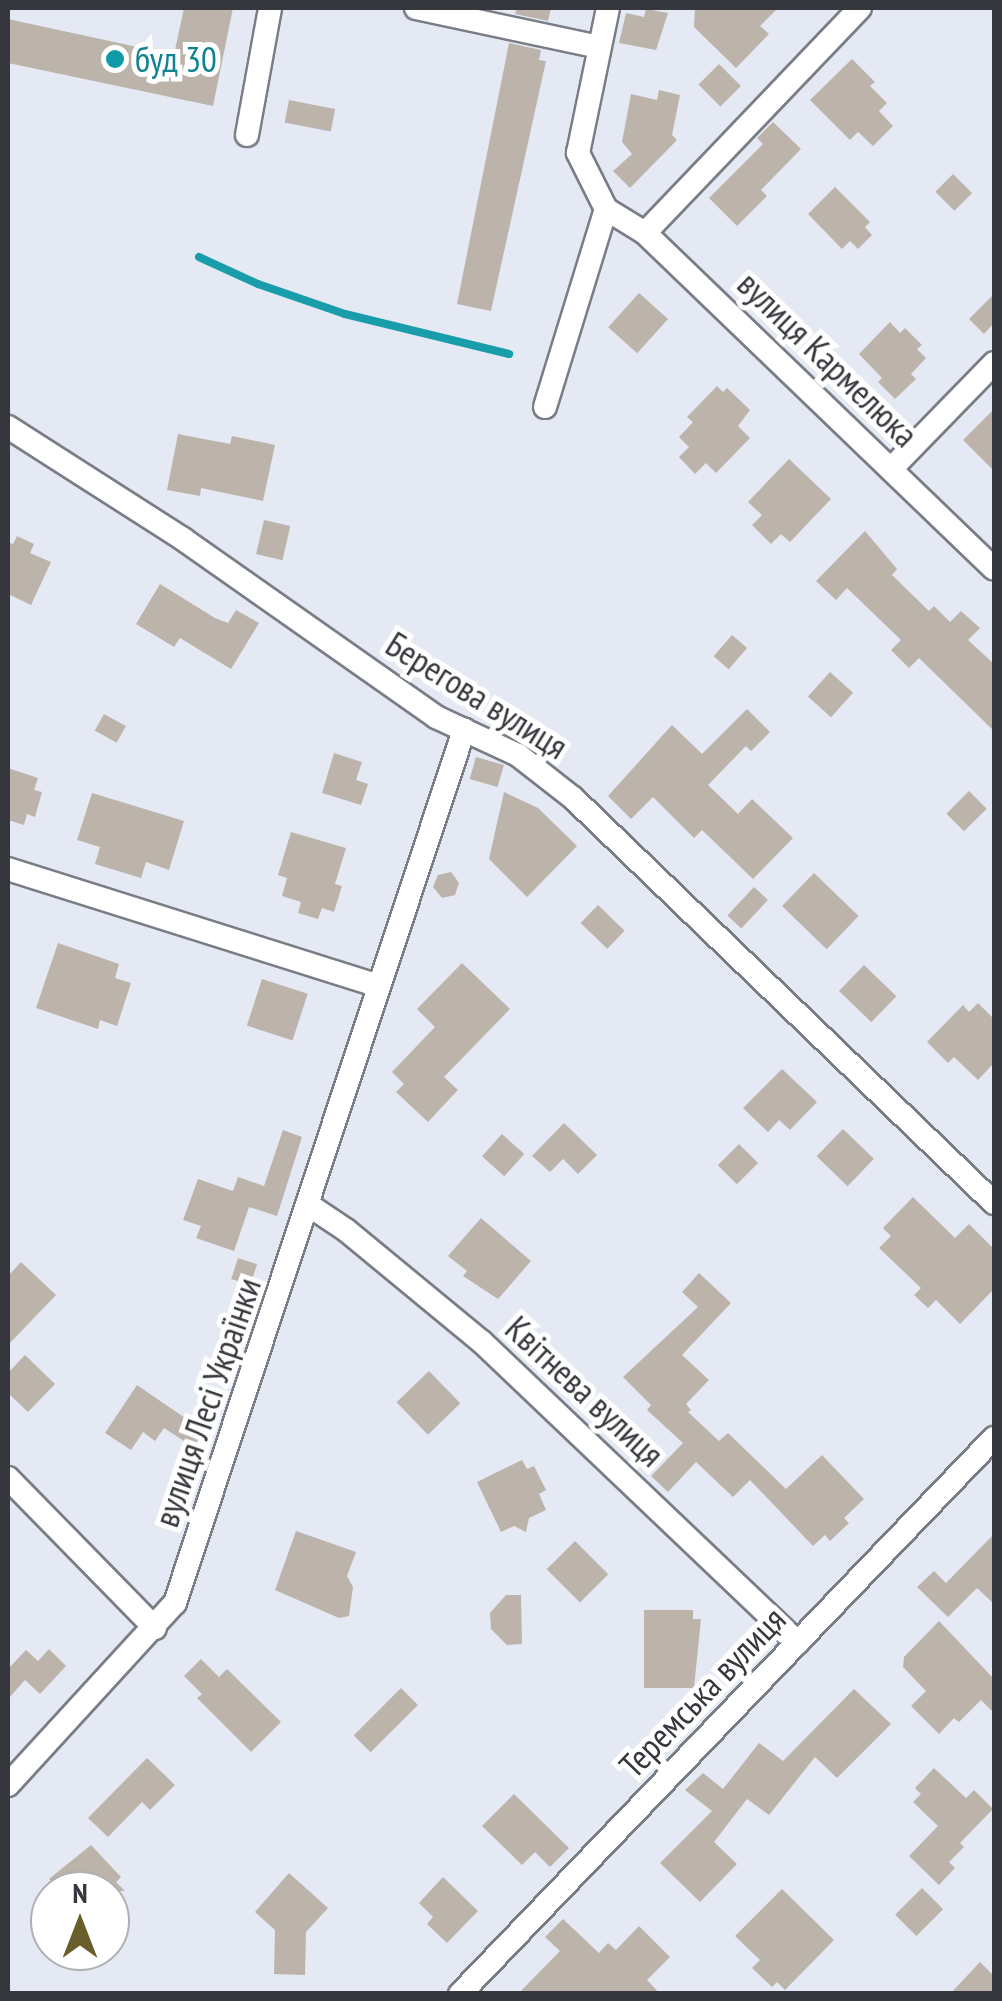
<!DOCTYPE html>
<meta charset="utf-8">
<style>
body{margin:0}
#map{position:relative;width:1002px;height:2001px;overflow:hidden;background:#e4e9f4;font-family:"PT Sans Narrow",sans-serif}
div>[style]{position:absolute}
.stream>*{height:8px;margin:-4px;padding:0 4px;transform-origin:4px;border-radius:4px;background:#1a9dab}
.building>*{inset:0;background:#bcb4ab;transform-origin:0 0}
.roads{filter:drop-shadow(2px 0 #797d86) drop-shadow(-2px 0 #797d86) drop-shadow(0 2px #797d86) drop-shadow(0 -2px #797d86)}
.minor>*{height:22px;margin:-11px;padding:0 11px;transform-origin:11px;border-radius:11px;background:#fff}
.dots>*{width:28px;height:28px;translate:-50% -50%;box-sizing:border-box;border:5px solid #fff;border-radius:50%}
span{translate:-50% -50%;white-space:nowrap;text-align:center;line-height:1.15;-webkit-text-stroke:10px #fff;paint-order:stroke}
.culture-label{font-size:35px;color:#0d838f}
.left{translate:0 -50%;text-align:left}
.street-label{font-size:35px;color:#36373c}
.frame{position:absolute;inset:0;border:10px solid #36373c;pointer-events:none}
.north{position:absolute;left:30px;top:1871px;width:100px;height:100px;box-sizing:border-box;background:#fff;border:2px solid #afafb1;border-radius:50%;rotate:0deg;font-size:28px;font-weight:700;line-height:40px;text-align:center;color:#36373c}
.north::after{content:'';display:block;margin:auto;width:35px;height:45px;background:#685f2c;clip-path:polygon(50% 0,100% 100%,50% 72%,0 100%)}
</style>
<div id="map">
<div class="stream">
<div style="left:199px;top:257px;width:65px;rotate:24.6deg"></div>
<div style="left:258px;top:284px;width:92px;rotate:19deg"></div>
<div style="left:345px;top:314px;width:169px;rotate:13.7deg"></div>
</div>
<div class="building">
<div style="clip-path:polygon(184px 8px,233px 8px,213px 106px,8px 63px,8px 19px,174px 55px)"></div>
<div style="clip-path:polygon(517px 8px,551px 8px,548px 21px,515px 14px)"></div>
<div style="clip-path:polygon(695px 8px,778px 8px,760px 26px,769px 34px,736px 68px,694px 27px)"></div>
<div style="clip-path:polygon(646px 9px,668px 13px,656px 50px,619px 43px,626px 13px,644px 17px)"></div>
<div style="clip-path:polygon(509px 43px,541px 50px,539px 60px,546px 61px,491px 311px,457px 304px)"></div>
<div style="clip-path:polygon(852px 59px,875px 82px,870px 86px,887px 103px,879px 111px,893px 126px,873px 146px,858px 132px,850px 140px,810px 100px)"></div>
<div style="left:719px;top:64px;width:31px;height:29px;rotate:45deg"></div>
<div style="clip-path:polygon(659px 90px,680px 95px,672px 135px,677px 140px,630px 188px,613px 171px,632px 154px,622px 142px,631px 94px,657px 100px)"></div>
<div style="left:289px;top:100px;width:47px;height:23px;rotate:11deg"></div>
<div style="clip-path:polygon(773px 122px,801px 149px,761px 190px,767px 196px,737px 226px,709px 198px,763px 144px,757px 138px)"></div>
<div style="left:953px;top:174px;width:27px;height:25px;rotate:45deg"></div>
<div style="clip-path:polygon(835px 187px,870px 222px,865px 227px,872px 235px,858px 249px,850px 241px,842px 249px,808px 214px)"></div>
<div style="left:639px;top:293px;width:39px;height:46px;rotate:42deg"></div>
<div style="clip-path:polygon(994px 294px,994px 323px,984px 334px,969px 319px)"></div>
<div style="clip-path:polygon(890px 322px,900px 333px,905px 328px,922px 345px,917px 349px,926px 358px,911px 374px,916px 379px,895px 399px,878px 382px,882px 378px,859px 354px)"></div>
<div style="clip-path:polygon(717px 386px,723px 392px,727px 388px,750px 410px,738px 426px,750px 438px,716px 473px,706px 463px,695px 474px,679px 457px,689px 447px,679px 437px,693px 422px,687px 417px)"></div>
<div style="clip-path:polygon(994px 409px,994px 471px,963px 440px)"></div>
<div style="clip-path:polygon(178px 434px,230px 444px,232px 436px,275px 445px,263px 501px,201px 488px,200px 496px,167px 490px)"></div>
<div style="clip-path:polygon(789px 459px,831px 499px,790px 542px,781px 534px,771px 544px,752px 525px,762px 515px,748px 502px)"></div>
<div style="left:264px;top:520px;width:27px;height:35px;rotate:13deg"></div>
<div style="clip-path:polygon(865px 531px,897px 569px,892px 575px,929px 611px,934px 606px,950px 622px,961px 611px,980px 628px,968px 640px,994px 664px,994px 731px,919px 658px,909px 668px,891px 650px,901px 640px,847px 588px,836px 600px,816px 581px)"></div>
<div style="clip-path:polygon(17px 536px,34px 544px,30px 553px,51px 562px,31px 605px,8px 594px,8px 542px,13px 544px)"></div>
<div style="clip-path:polygon(160px 584px,215px 618px,228px 623px,236px 610px,259px 623px,231px 669px,180px 638px,174px 647px,136px 624px)"></div>
<div style="left:732px;top:635px;width:20px;height:28px;rotate:41deg"></div>
<div style="left:830px;top:672px;width:31px;height:33px;rotate:42deg"></div>
<div style="clip-path:polygon(747px 709px,770px 732px,751px 751px,746px 746px,708px 785px,738px 814px,752px 799px,793px 838px,753px 879px,702px 830px,694px 838px,653px 797px,631px 819px,608px 796px,672px 725px,702px 754px)"></div>
<div style="left:104px;top:714px;width:25px;height:19px;rotate:29deg"></div>
<div style="clip-path:polygon(334px 753px,362px 762px,356px 780px,368px 784px,361px 805px,322px 793px)"></div>
<div style="left:476px;top:757px;width:29px;height:23px;rotate:16deg"></div>
<div style="clip-path:polygon(8px 768px,38px 778px,34px 790px,42px 792px,35px 817px,27px 814px,24px 825px,8px 820px)"></div>
<div style="left:969px;top:791px;width:25px;height:32px;rotate:45deg"></div>
<div style="clip-path:polygon(504px 792px,538px 808px,577px 846px,527px 897px,489px 859px)"></div>
<div style="clip-path:polygon(92px 793px,184px 821px,169px 870px,146px 862px,141px 878px,95px 864px,100px 847px,77px 840px)"></div>
<div style="clip-path:polygon(291px 832px,346px 848px,335px 884px,342px 886px,334px 912px,322px 908px,318px 919px,298px 913px,301px 902px,282px 896px,287px 878px,278px 875px)"></div>
<div style="clip-path:polygon(451px 872px,459px 883px,455px 895px,442px 898px,433px 887px,438px 875px)"></div>
<div style="left:814px;top:873px;width:62px;height:46px;rotate:44deg"></div>
<div style="left:754px;top:887px;width:19px;height:39px;rotate:43deg"></div>
<div style="left:598px;top:905px;width:37px;height:25px;rotate:44deg"></div>
<div style="clip-path:polygon(58px 943px,119px 964px,115px 978px,131px 983px,117px 1026px,100px 1020px,98px 1029px,36px 1008px)"></div>
<div style="clip-path:polygon(462px 963px,510px 1009px,444px 1077px,458px 1090px,428px 1122px,396px 1092px,404px 1084px,392px 1072px,435px 1027px,417px 1009px)"></div>
<div style="left:864px;top:965px;width:45px;height:36px;rotate:44deg"></div>
<div style="left:262px;top:979px;width:48px;height:49px;rotate:18deg"></div>
<div style="clip-path:polygon(978px 1003px,994px 1019px,994px 1063px,978px 1080px,954px 1057px,948px 1063px,927px 1042px,963px 1005px,969px 1012px)"></div>
<div style="clip-path:polygon(782px 1069px,817px 1102px,790px 1130px,779px 1120px,768px 1132px,743px 1108px)"></div>
<div style="clip-path:polygon(564px 1123px,597px 1155px,578px 1174px,563px 1159px,550px 1172px,532px 1156px)"></div>
<div style="left:843px;top:1129px;width:43px;height:38px;rotate:44deg"></div>
<div style="clip-path:polygon(283px 1130px,302px 1137px,277px 1216px,249px 1207px,234px 1251px,196px 1238px,201px 1226px,183px 1220px,198px 1179px,233px 1191px,238px 1177px,264px 1186px)"></div>
<div style="left:502px;top:1134px;width:30px;height:30px;rotate:42deg"></div>
<div style="left:739px;top:1144px;width:27px;height:30px;rotate:45deg"></div>
<div style="clip-path:polygon(913px 1197px,955px 1238px,969px 1224px,994px 1249px,994px 1289px,960px 1324px,936px 1300px,928px 1308px,914px 1295px,921px 1288px,879px 1248px,891px 1236px,883px 1228px)"></div>
<div style="clip-path:polygon(481px 1218px,531px 1261px,498px 1299px,463px 1276px,467px 1271px,448px 1256px)"></div>
<div style="left:238px;top:1258px;width:20px;height:22px;rotate:18deg"></div>
<div style="clip-path:polygon(21px 1262px,56px 1295px,8px 1345px,8px 1276px)"></div>
<div style="clip-path:polygon(699px 1273px,731px 1303px,682px 1355px,709px 1380px,686px 1404px,691px 1410px,688px 1412px,719px 1441px,728px 1433px,786px 1489px,822px 1455px,864px 1499px,844px 1518px,849px 1523px,830px 1541px,825px 1535px,813px 1546px,750px 1480px,733px 1497px,696px 1462px,668px 1492px,651px 1476px,683px 1443px,647px 1410px,651px 1405px,623px 1377px,698px 1307px,682px 1292px)"></div>
<div style="clip-path:polygon(25px 1355px,55px 1384px,28px 1412px,8px 1393px,8px 1373px)"></div>
<div style="left:429px;top:1371px;width:45px;height:45px;rotate:46deg"></div>
<div style="clip-path:polygon(137px 1385px,204px 1431px,198px 1450px,164px 1428px,155px 1441px,143px 1432px,131px 1450px,105px 1433px)"></div>
<div style="clip-path:polygon(522px 1460px,527px 1469px,534px 1466px,546px 1490px,539px 1494px,546px 1510px,529px 1518px,526px 1532px,514px 1526px,501px 1532px,477px 1482px)"></div>
<div style="clip-path:polygon(296px 1531px,356px 1552px,347px 1576px,353px 1587px,349px 1616px,339px 1618px,275px 1590px)"></div>
<div style="clip-path:polygon(994px 1534px,994px 1604px,977px 1588px,948px 1617px,917px 1587px,934px 1571px,946px 1583px)"></div>
<div style="left:575px;top:1541px;width:47px;height:40px;rotate:45deg"></div>
<div style="clip-path:polygon(506px 1595px,521px 1595px,522px 1644px,507px 1645px,491px 1629px,490px 1613px)"></div>
<div style="clip-path:polygon(644px 1610px,693px 1610px,693px 1619px,701px 1619px,694px 1688px,644px 1688px)"></div>
<div style="clip-path:polygon(939px 1621px,994px 1679px,994px 1713px,981px 1700px,959px 1722px,954px 1718px,939px 1734px,911px 1706px,926px 1691px,903px 1667px,904px 1657px)"></div>
<div style="clip-path:polygon(49px 1649px,66px 1666px,40px 1694px,25px 1680px,8px 1699px,8px 1669px,26px 1650px,38px 1661px)"></div>
<div style="clip-path:polygon(201px 1659px,219px 1677px,227px 1669px,281px 1722px,251px 1752px,197px 1698px,202px 1694px,184px 1676px)"></div>
<div style="left:401px;top:1688px;width:24px;height:67px;rotate:45deg"></div>
<div style="clip-path:polygon(854px 1689px,891px 1724px,837px 1778px,815px 1757px,769px 1815px,747px 1799px,714px 1842px,737px 1864px,700px 1902px,660px 1863px,712px 1811px,685px 1790px,703px 1773px,723px 1789px,759px 1743px,783px 1761px)"></div>
<div style="clip-path:polygon(147px 1758px,175px 1785px,150px 1810px,142px 1802px,108px 1837px,88px 1818px)"></div>
<div style="clip-path:polygon(934px 1768px,966px 1798px,974px 1790px,993px 1809px,960px 1843px,964px 1847px,949px 1862px,955px 1868px,939px 1885px,909px 1856px,938px 1826px,913px 1802px,921px 1794px,915px 1788px)"></div>
<div style="clip-path:polygon(514px 1794px,569px 1848px,550px 1867px,535px 1852px,522px 1865px,482px 1826px)"></div>
<div style="clip-path:polygon(91px 1845px,121px 1877px,116px 1882px,125px 1891px,59px 1891px,49px 1879px)"></div>
<div style="clip-path:polygon(289px 1873px,328px 1908px,306px 1932px,305px 1975px,274px 1974px,275px 1930px,255px 1912px)"></div>
<div style="clip-path:polygon(443px 1877px,478px 1911px,447px 1943px,427px 1924px,433px 1917px,419px 1903px)"></div>
<div style="left:922px;top:1888px;width:30px;height:38px;rotate:45deg"></div>
<div style="clip-path:polygon(782px 1889px,834px 1940px,785px 1990px,777px 1982px,772px 1987px,752px 1968px,760px 1960px,735px 1936px)"></div>
<div style="clip-path:polygon(563px 1919px,599px 1953px,608px 1943px,616px 1950px,639px 1926px,670px 1957px,647px 1980px,660px 1994px,518px 1994px,560px 1951px,545px 1937px)"></div>
<div style="clip-path:polygon(980px 1962px,994px 1976px,994px 1994px,950px 1994px)"></div>
</div>
<div class="roads">
<div class="minor">
<div style="left:416px;top:8px;width:187px;rotate:12deg"></div>
<div style="left:247px;top:135px;width:129px;rotate:-79.7deg"></div>
<div style="left:606px;top:209px;width:46px;rotate:31.6deg"></div>
<div style="left:645px;top:233px;width:484px;rotate:43.9deg"></div>
<div style="left:645px;top:233px;width:311px;rotate:-46.3deg"></div>
<div style="left:545px;top:407px;width:207px;rotate:-72.9deg"></div>
<div style="left:606px;top:209px;width:63px;rotate:-116.6deg"></div>
<div style="left:578px;top:153px;width:148px;rotate:-78.3deg"></div>
<div style="left:8px;top:427px;width:208px;rotate:32.6deg"></div>
<div style="left:183px;top:539px;width:309px;rotate:35.1deg"></div>
<div style="left:436px;top:717px;width:90px;rotate:24.9deg"></div>
<div style="left:518px;top:755px;width:70px;rotate:38deg"></div>
<div style="left:573px;top:798px;width:584px;rotate:43.89deg"></div>
<div style="left:892px;top:468px;width:146px;rotate:-45.8deg"></div>
<div style="left:8px;top:869px;width:388px;rotate:17.5deg"></div>
<div style="left:310px;top:1206px;width:43px;rotate:33.7deg"></div>
<div style="left:346px;top:1230px;width:176px;rotate:39.5deg"></div>
<div style="left:482px;top:1342px;width:436px;rotate:43.6deg"></div>
<div style="left:8px;top:1478px;width:210px;rotate:45.6deg"></div>
<div style="left:8px;top:1785px;width:247px;rotate:-47.5deg"></div>
<div style="left:175px;top:1603px;width:920px;rotate:-71.68deg"></div>
<div style="left:460px;top:1994px;width:771px;rotate:-46.16deg"></div>
</div>
</div>
<div class="dots">
<div style="left:115px;top:59px;background:#0f9aa8"></div>
</div>
<div class="culture-label">
<span class="left" style="left:135px;top:59px">буд 30</span>
</div>
<div class="street-label">
<span style="left:828px;top:359px;rotate:44deg">вулиця Кармелюка</span>
<span style="left:477px;top:695px;rotate:32deg">Берегова вулиця</span>
<span style="left:585px;top:1391px;rotate:43deg">Квітнева вулиця</span>
<span style="left:207px;top:1402px;rotate:-71deg">вулиця Лесі Українки</span>
<span style="left:702px;top:1692px;rotate:-46deg">Теремська вулиця</span>
</div>
<div class="frame"></div>
<div class="north">N</div>
</div>
